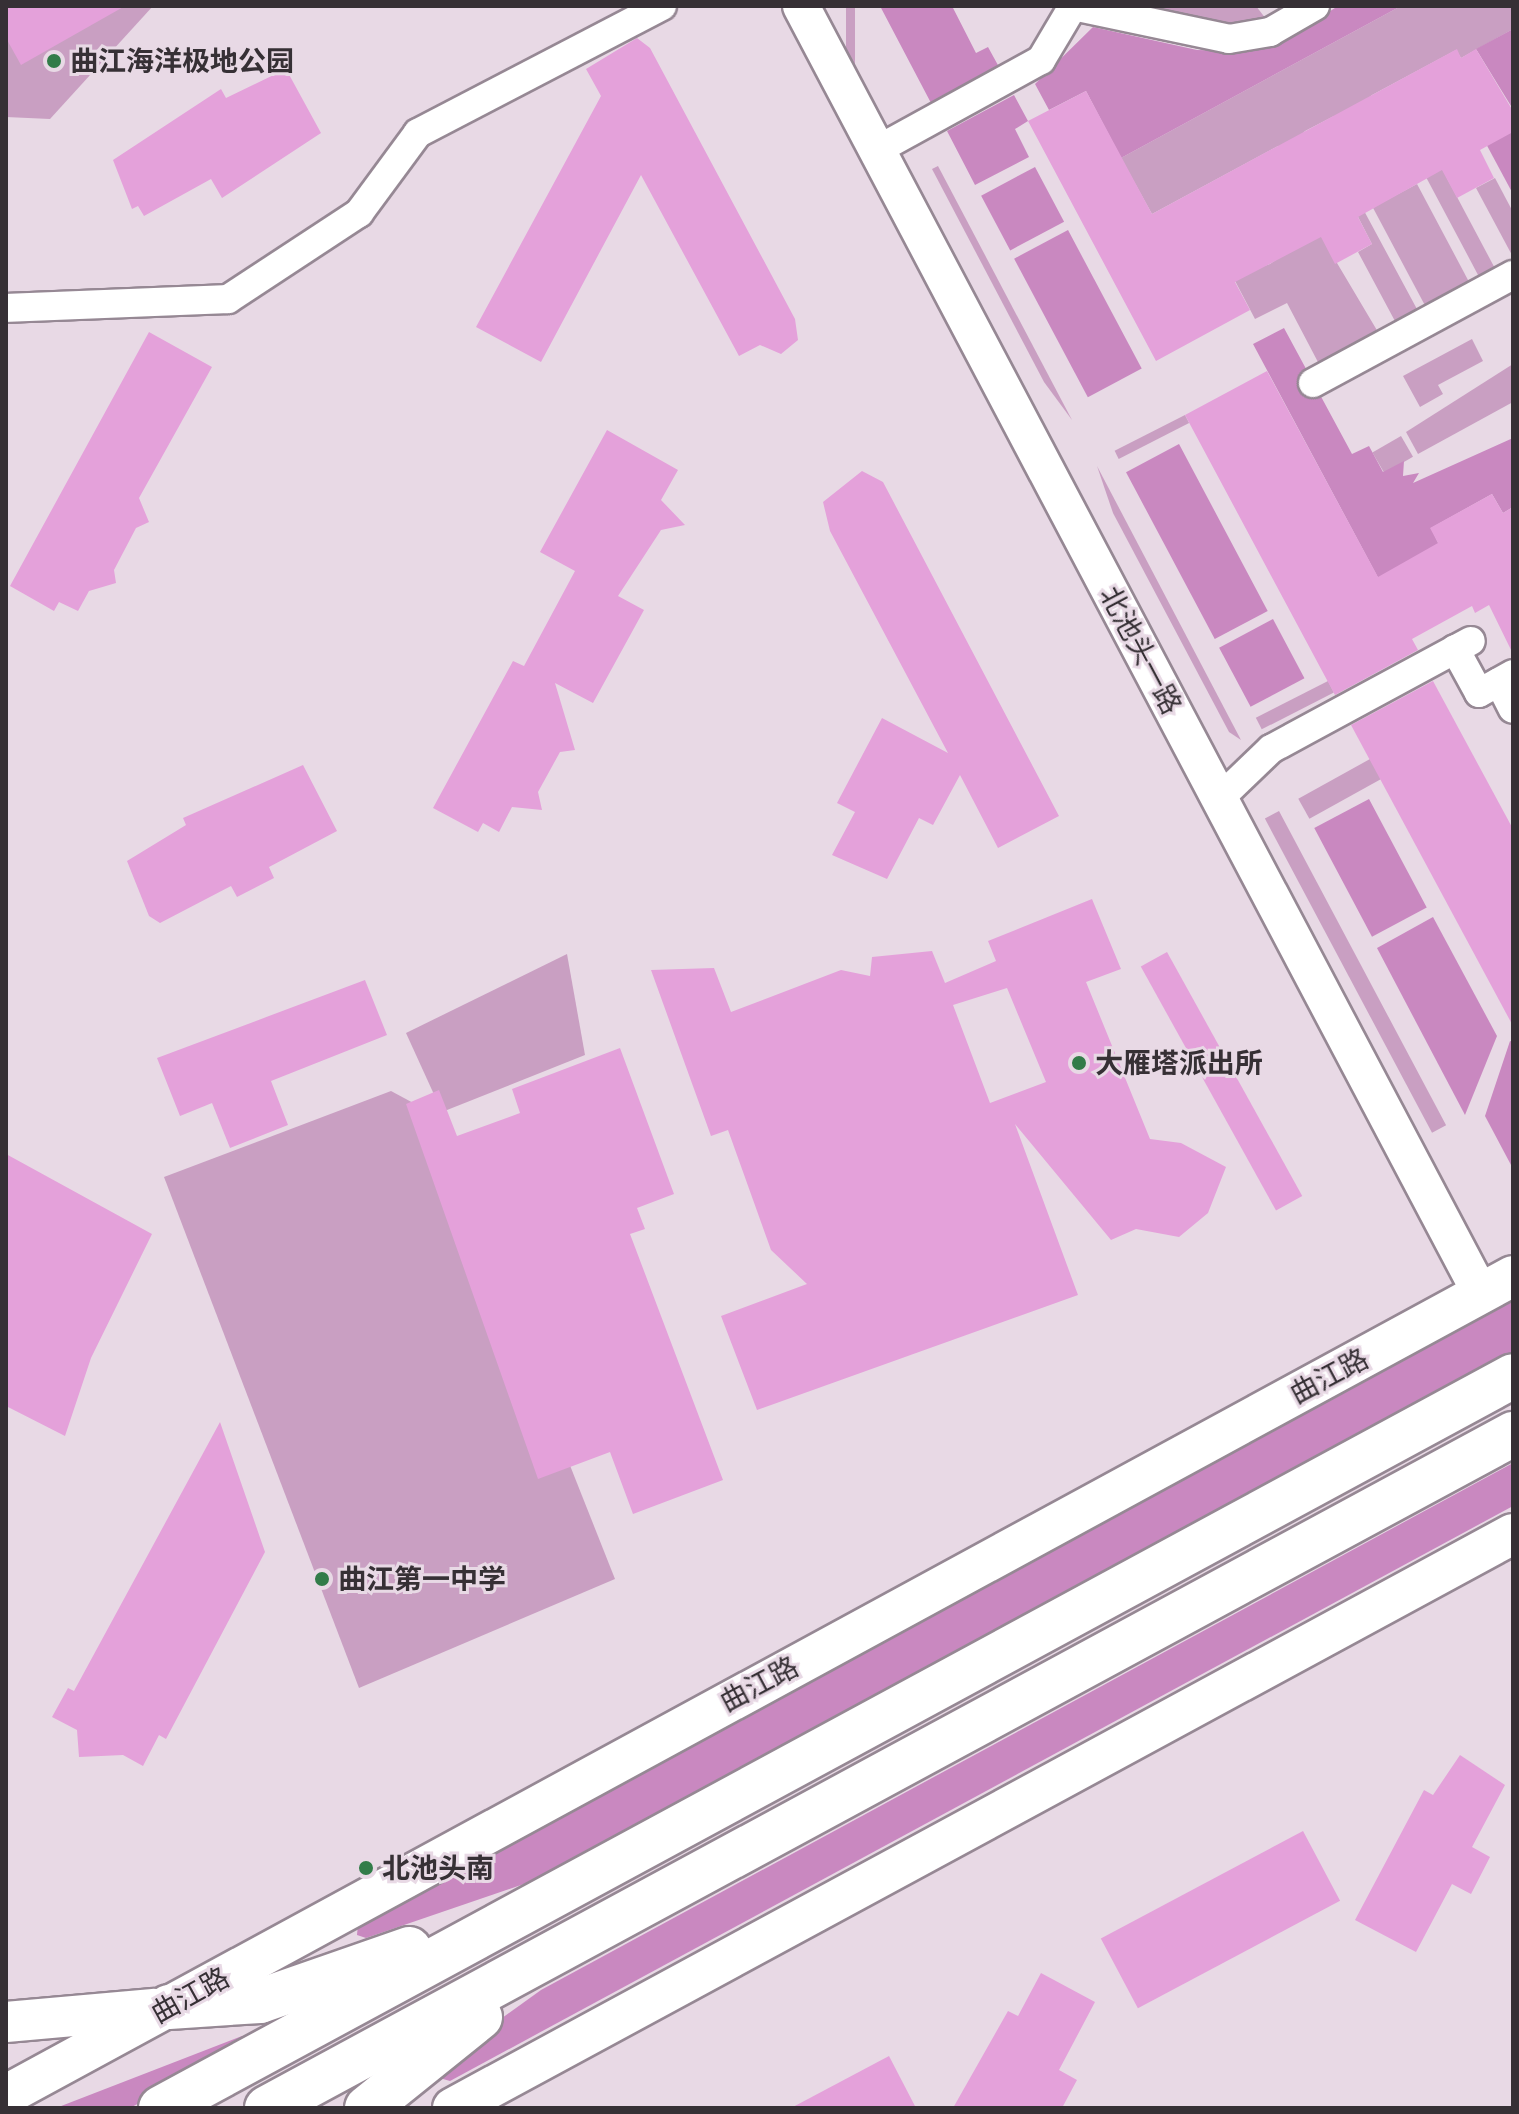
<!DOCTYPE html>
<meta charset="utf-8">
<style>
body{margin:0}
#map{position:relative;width:1519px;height:2114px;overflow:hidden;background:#e8d9e5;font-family:Montserrat,"Noto Sans SC",sans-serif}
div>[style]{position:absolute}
.green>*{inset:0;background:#c99fc2;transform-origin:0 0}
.forest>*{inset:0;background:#c988c0;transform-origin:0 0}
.building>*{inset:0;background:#e4a1da;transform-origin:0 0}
.roads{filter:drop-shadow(2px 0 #968894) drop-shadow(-2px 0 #968894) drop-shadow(0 2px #968894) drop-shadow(0 -2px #968894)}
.minor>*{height:28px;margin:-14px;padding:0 14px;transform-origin:14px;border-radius:14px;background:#fff}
.tertiary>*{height:36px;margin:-18px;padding:0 18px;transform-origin:18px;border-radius:18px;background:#fff}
.secondary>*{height:40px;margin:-20px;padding:0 20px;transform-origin:20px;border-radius:20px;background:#fff}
.trunk>*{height:44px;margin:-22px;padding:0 22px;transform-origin:22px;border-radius:22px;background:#fff}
.dots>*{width:22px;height:22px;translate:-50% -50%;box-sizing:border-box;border:4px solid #e8d9e5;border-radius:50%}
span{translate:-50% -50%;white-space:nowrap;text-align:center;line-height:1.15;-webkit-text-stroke:6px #e8d9e5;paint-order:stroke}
.poi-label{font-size:28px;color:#363035;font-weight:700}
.left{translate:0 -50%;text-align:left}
.street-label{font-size:28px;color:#363035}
.frame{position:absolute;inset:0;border:8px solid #363035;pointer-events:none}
</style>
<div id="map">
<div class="green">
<div style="clip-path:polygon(6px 6px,153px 6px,50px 119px,6px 117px)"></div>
<div style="left:846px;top:6px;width:9px;height:99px"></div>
<div style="clip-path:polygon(1123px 6px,1256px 6px,1266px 19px,1224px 25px)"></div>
<div style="clip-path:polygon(1401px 6px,1513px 6px,1513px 29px,1461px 58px,1456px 50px,1372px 95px,1339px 123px,1334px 116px,1305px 131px,1283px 153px,1278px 146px,1152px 214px,1121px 158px)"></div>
<div style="left:1440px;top:165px;width:118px;height:18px;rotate:62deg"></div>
<div style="clip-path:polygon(938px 166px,1072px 420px,1044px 382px,932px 169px)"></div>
<div style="clip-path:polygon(1495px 178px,1513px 212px,1513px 257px,1476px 188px)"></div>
<div style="left:1417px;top:184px;width:112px;height:50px;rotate:62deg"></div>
<div style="clip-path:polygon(1362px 207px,1418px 311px,1396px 323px,1358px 252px,1372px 244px,1355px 211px)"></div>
<div style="clip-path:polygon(1318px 231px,1378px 332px,1319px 364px,1287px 303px,1255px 319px,1233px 277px,1270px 264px)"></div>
<div style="clip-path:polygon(1472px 339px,1483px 361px,1438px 385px,1443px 394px,1420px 407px,1403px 376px)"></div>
<div style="clip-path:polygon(1513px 364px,1513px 402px,1418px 454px,1406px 432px)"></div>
<div style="left:1185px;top:415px;width:9px;height:79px;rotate:63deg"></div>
<div style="left:1401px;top:436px;width:24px;height:33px;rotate:60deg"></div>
<div style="clip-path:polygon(1097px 466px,1241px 740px,1229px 732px,1113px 513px)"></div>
<div style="left:1328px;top:681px;width:13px;height:81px;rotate:63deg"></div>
<div style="left:1370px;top:759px;width:23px;height:82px;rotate:61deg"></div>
<div style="left:1279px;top:811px;width:356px;height:16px;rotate:62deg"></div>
<div style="clip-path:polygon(567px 954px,585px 1055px,442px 1112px,406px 1033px)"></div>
<div style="clip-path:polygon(391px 1091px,430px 1112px,615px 1579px,359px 1688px,164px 1177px)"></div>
</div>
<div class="forest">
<div style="clip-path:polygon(880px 6px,952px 6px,976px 53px,988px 47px,999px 67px,931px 103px)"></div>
<div style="clip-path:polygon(1338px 6px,1401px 6px,1121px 158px,1086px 91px,1049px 110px,1035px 84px,1093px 27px,1197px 50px,1241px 51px,1284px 41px)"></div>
<div style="clip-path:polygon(1513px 29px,1513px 127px,1511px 106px,1476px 49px)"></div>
<div style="clip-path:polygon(1014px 95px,1028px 121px,1015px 129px,1029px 157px,975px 185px,947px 131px)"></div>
<div style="clip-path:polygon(1513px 132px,1513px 194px,1484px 140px)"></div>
<div style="left:1035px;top:167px;width:62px;height:61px;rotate:62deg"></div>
<div style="left:1068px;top:230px;width:157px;height:61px;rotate:62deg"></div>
<div style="clip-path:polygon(1284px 328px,1352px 454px,1369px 446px,1383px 472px,1404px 461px,1403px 476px,1419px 473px,1413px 483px,1513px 438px,1513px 507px,1503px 513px,1492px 494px,1431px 528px,1440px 547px,1390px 600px,1253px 344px)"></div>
<div style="left:1179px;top:444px;width:189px;height:60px;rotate:62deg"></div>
<div style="left:1273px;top:619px;width:67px;height:61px;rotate:62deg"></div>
<div style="left:1369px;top:799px;width:123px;height:62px;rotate:62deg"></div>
<div style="clip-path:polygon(1433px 917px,1497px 1036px,1465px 1115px,1377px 948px)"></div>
<div style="clip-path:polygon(1510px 1041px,1513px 1042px,1511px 1165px,1485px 1116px)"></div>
<div style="clip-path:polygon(1513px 1298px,1513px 1354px,550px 1875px,366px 1938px,357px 1935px,358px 1924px)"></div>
<div style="clip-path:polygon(1513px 1463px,1513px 1506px,450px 2081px,436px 2077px,438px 2064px,541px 1990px)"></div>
<div style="clip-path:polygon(242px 2036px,245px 2046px,130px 2108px,56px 2108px)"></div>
</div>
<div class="building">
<div style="clip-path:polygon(6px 6px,125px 6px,21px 65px,6px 38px)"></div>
<div style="clip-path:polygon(637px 38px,650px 48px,795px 319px,798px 340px,781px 354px,760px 345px,739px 356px,641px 175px,541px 362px,476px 327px,601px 96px,586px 69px)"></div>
<div style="clip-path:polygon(1457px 49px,1461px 58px,1476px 49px,1513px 111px,1513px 132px,1480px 150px,1494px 178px,1457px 198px,1442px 170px,1358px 217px,1372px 244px,1335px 264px,1321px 237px,1235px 282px,1250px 310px,1156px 361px,1028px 121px,1086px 91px,1152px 214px)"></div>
<div style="clip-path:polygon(286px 69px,321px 133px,222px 198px,211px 179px,144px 216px,138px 206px,132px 209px,113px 160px,221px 89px,226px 98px)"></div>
<div style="clip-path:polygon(149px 332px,212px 367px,139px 498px,149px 522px,136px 528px,114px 570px,116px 583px,89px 591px,78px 611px,59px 602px,54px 611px,10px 586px)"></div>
<div style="clip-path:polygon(1267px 371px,1378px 577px,1438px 543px,1430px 528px,1492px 494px,1503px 513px,1513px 507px,1513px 654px,1489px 605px,1475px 613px,1472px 606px,1412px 639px,1418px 650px,1335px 695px,1185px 415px)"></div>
<div style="clip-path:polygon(607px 430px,678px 470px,661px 500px,685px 525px,661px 530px,618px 596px,644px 610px,593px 703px,555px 683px,575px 750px,560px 752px,538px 792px,542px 810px,512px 807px,499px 832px,483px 823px,478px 832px,433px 808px,513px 661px,524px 666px,575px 571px,540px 552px)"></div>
<div style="clip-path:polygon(862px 471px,883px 482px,1059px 816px,998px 848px,960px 775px,933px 825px,919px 818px,887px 879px,832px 855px,855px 812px,837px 803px,882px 718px,948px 753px,830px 531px,823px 502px)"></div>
<div style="clip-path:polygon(1433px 681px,1513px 829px,1513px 1026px,1351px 725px)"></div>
<div style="clip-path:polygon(303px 765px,337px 831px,269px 867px,274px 878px,237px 897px,231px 886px,160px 923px,149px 916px,127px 861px,186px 825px,183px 818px)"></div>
<div style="clip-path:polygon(evenodd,1092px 899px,1121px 969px,1086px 982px,1150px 1139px,1181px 1143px,1226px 1167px,1208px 1213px,1179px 1237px,1136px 1229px,1111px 1240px,1015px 1124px,1078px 1295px,757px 1410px,721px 1316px,807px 1284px,771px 1250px,728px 1130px,711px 1136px,651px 970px,714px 968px,731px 1012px,841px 970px,870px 976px,872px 957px,932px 951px,945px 983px,996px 961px,988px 941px,1092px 899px,1007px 988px,1046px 1082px,990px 1103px,953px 1005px,1007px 988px)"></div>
<div style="left:1167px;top:952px;width:279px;height:30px;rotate:61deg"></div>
<div style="clip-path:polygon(365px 980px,387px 1035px,271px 1081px,288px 1125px,230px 1148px,212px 1103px,180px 1116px,157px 1058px)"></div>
<div style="clip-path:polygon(620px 1048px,674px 1194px,637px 1208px,645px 1229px,630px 1234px,723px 1480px,633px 1514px,610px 1452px,538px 1479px,406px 1104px,439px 1090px,457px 1136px,520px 1113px,512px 1089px)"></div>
<div style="clip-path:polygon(6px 1154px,152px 1234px,91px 1358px,65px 1436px,6px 1406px)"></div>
<div style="clip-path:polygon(220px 1422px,265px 1552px,166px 1739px,159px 1735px,143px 1766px,123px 1755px,79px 1757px,77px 1730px,52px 1717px,68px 1688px,74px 1691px)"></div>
<div style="clip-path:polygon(1460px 1755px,1505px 1785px,1472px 1847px,1490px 1857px,1471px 1894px,1452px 1884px,1416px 1952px,1355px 1920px,1424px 1790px,1433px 1795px)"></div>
<div style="left:1303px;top:1831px;width:79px;height:229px;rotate:62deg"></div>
<div style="clip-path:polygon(1041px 1973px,1095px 2002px,1059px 2070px,1077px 2080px,1062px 2108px,953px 2108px,1008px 2011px,1018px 2016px)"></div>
<div style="clip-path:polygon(889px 2056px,916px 2108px,791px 2108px)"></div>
</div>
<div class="roads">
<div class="minor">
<div style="left:1073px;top:6px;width:159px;rotate:11.9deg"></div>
<div style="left:1229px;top:39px;width:42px;rotate:-9.7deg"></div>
<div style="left:1270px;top:32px;width:52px;rotate:-30deg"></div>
<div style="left:877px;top:150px;width:187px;rotate:-28.8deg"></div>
<div style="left:1041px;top:60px;width:63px;rotate:-59.3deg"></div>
<div style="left:6px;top:308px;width:222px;rotate:-2.3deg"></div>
<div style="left:228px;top:299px;width:157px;rotate:-33.3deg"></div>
<div style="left:359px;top:213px;width:99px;rotate:-53.6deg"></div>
<div style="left:418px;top:133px;width:275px;rotate:-27.5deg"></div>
<div style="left:1313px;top:383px;width:227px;rotate:-28.4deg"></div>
<div style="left:1455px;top:649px;width:50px;rotate:61.4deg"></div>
<div style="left:1479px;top:693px;width:39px;rotate:-29deg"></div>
<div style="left:1499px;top:682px;width:30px;rotate:63deg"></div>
<div style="left:1219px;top:799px;width:72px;rotate:-43.9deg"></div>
<div style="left:1271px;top:749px;width:227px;rotate:-28.4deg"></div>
</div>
<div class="tertiary">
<div style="left:801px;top:6px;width:1456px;rotate:62.17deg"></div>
</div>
<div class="secondary">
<div style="left:6px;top:2022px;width:148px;rotate:-5.1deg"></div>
<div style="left:6px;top:2095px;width:1715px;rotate:-28.52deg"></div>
<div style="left:453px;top:2108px;width:1205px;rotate:-28.44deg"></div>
</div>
<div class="trunk">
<div style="left:169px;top:2007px;width:91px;rotate:-3.8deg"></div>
<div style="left:260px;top:2001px;width:158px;rotate:-19.2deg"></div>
<div style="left:161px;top:2108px;width:1537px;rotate:-28.43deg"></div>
<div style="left:267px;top:2108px;width:1417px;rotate:-28.41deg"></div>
<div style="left:367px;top:2108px;width:145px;rotate:-38.8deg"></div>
</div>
</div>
<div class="dots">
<div style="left:54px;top:61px;background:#327c49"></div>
<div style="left:1079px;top:1063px;background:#327c49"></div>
<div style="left:322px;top:1579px;background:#327c49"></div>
<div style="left:366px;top:1868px;background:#327c49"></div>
</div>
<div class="poi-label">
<span class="left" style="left:70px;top:61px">曲江海洋极地公园</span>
<span class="left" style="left:1095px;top:1063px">大雁塔派出所</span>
<span class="left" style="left:338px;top:1579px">曲江第一中学</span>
<span class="left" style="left:382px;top:1868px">北池头南</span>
</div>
<div class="street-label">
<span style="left:1141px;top:650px;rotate:62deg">北池头一路</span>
<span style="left:1329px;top:1376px;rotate:-28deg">曲江路</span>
<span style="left:759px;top:1684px;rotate:-28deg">曲江路</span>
<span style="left:190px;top:1995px;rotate:-29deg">曲江路</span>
</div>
<div class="frame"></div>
</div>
